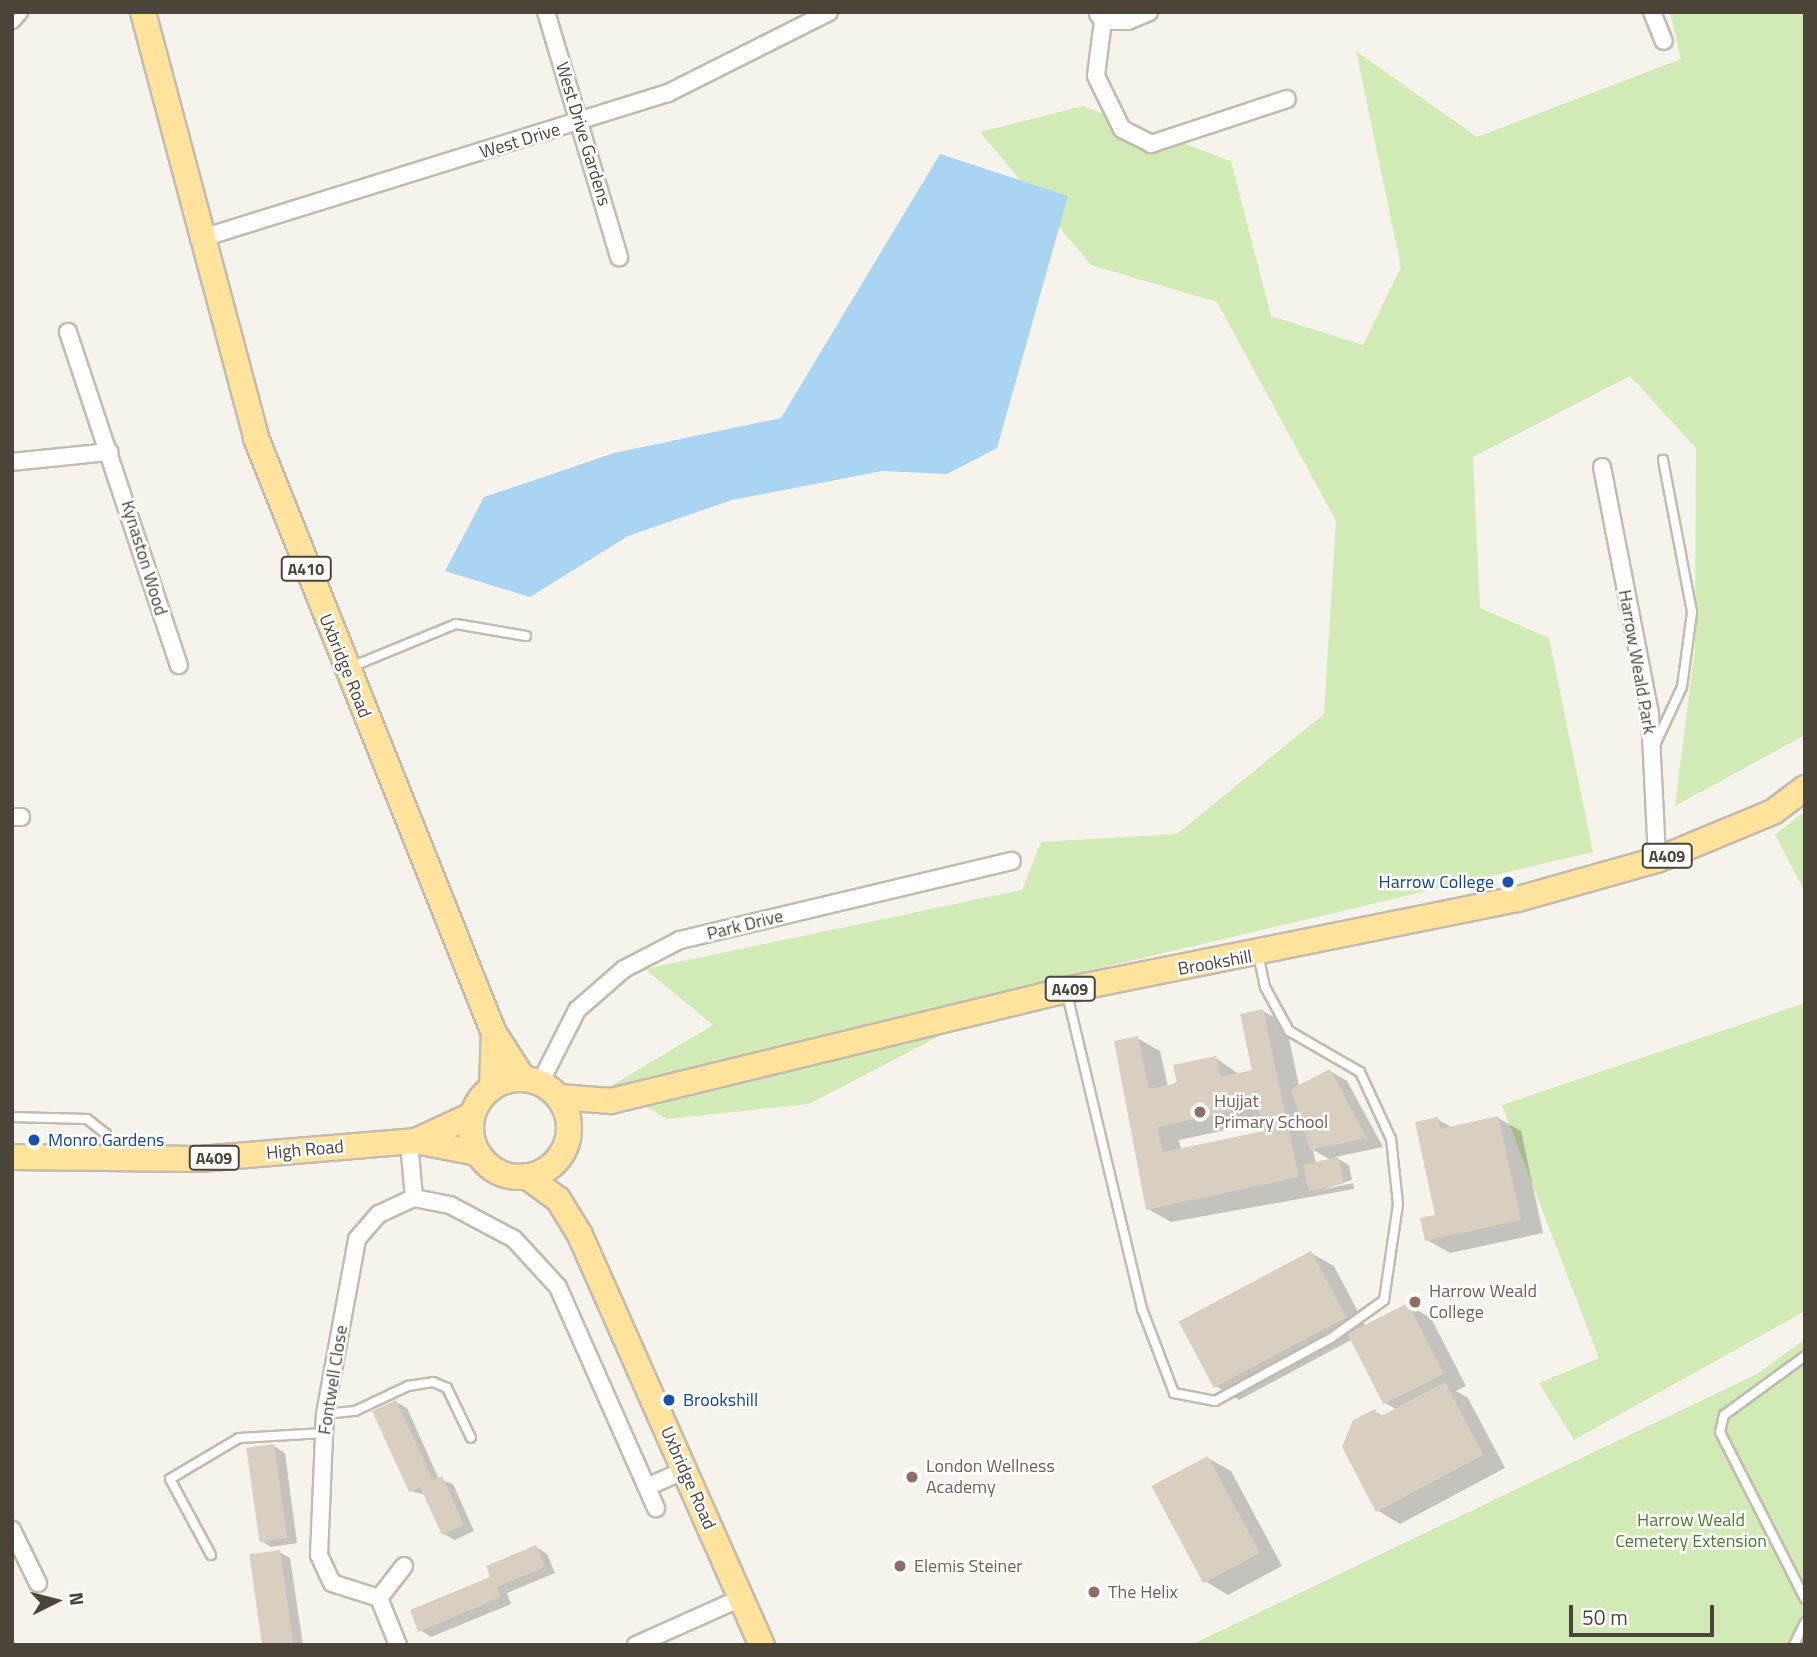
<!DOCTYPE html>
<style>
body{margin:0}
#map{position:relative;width:1817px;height:1657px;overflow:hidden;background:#f6f3ec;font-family:"Titillium Web",sans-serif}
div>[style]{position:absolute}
.green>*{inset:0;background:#d2eab5}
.water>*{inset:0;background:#a9d4f2}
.shadow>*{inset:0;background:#0003}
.building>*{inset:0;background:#d8cfc1;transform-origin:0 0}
.roads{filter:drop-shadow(2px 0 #c2bbae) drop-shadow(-2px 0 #c2bbae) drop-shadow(0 2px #c2bbae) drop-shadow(0 -2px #c2bbae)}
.service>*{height:8px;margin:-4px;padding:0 4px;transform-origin:4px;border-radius:4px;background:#fff}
.minor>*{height:16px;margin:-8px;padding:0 8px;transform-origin:8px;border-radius:8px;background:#fff}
.primary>*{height:24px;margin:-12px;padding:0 12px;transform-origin:12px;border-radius:12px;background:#ffe39c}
.primary>.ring{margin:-12px;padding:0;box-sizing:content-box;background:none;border:24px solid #ffe39c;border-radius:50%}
.dots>*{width:19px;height:19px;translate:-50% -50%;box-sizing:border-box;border:4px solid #fff;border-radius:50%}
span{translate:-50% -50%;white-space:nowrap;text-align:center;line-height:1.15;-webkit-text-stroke:5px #fff;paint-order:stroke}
.shield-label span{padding:2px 5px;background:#fff;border:2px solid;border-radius:5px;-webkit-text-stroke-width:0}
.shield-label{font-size:16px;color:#4b4439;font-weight:700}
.street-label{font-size:18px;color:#4b4439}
.transit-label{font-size:18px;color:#164399}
.right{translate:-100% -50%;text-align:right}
.left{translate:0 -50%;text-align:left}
.education-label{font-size:18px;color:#785e54}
.park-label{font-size:18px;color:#4a7f2a}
.frame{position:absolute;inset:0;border:14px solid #4b4439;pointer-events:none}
.north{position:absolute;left:21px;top:1566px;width:70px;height:70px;-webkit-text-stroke:5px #fff;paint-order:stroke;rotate:84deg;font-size:19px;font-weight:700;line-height:28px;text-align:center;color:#4b4439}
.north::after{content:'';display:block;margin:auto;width:24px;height:32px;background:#4b4439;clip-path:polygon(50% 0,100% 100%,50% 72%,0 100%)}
.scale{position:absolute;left:1569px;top:1605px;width:145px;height:32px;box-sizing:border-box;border:4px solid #4b4439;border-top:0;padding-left:9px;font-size:21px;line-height:24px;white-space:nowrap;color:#4b4439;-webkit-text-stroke:5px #fff;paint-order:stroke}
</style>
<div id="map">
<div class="green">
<div style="clip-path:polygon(1670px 12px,1805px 12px,1805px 735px,1675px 806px,1695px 647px,1696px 448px,1630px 376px,1473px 457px,1480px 608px,1549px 638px,1593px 852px,1045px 981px,809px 1104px,667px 1119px,611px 1086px,713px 1025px,645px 969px,1022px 890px,1041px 842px,1177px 834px,1324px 714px,1336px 521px,1217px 302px,1091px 265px,980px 132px,1083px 106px,1231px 161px,1271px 316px,1363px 345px,1401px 267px,1356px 51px,1477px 137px,1681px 59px)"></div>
<div style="clip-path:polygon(1805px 811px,1805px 892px,1775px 835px)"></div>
<div style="clip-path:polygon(1805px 1003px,1805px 1311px,1574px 1440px,1539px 1383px,1599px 1358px,1502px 1105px)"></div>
<div style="clip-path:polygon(1805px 1339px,1805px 1645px,1191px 1645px,1757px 1374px)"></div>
</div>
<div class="water">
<div style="clip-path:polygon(940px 154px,1068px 196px,997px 448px,947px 474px,882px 471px,732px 500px,628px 536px,530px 597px,445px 571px,484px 497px,614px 453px,781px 418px)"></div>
</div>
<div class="shadow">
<div style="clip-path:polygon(evenodd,1263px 1011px,1286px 1024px,1299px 1086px,1330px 1071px,1347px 1081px,1383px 1147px,1335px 1157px,1349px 1165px,1352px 1180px,1321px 1190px,1353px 1183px,1354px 1189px,1171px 1222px,1148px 1209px,1137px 1038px,1160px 1051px,1168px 1087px,1216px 1058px,1240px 1075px,1254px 1072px,1263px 1011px,1264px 1122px,1266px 1133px,1181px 1150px,1179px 1140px,1264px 1122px,1263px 1011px,1313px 1150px,1331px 1160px,1316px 1163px,1313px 1150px)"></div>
<div style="clip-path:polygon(1498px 1118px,1521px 1131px,1543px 1233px,1450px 1253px,1427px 1240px,1437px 1216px,1437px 1119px,1453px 1128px)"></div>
<div style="clip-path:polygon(1311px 1253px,1334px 1266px,1366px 1327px,1408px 1305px,1431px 1318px,1466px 1386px,1456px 1391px,1468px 1398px,1505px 1468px,1400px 1524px,1377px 1510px,1375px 1411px,1384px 1417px,1398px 1410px,1385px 1403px,1353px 1339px,1239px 1400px,1216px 1386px)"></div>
<div style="clip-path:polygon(396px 1402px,407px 1408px,439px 1479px,453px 1484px,474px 1531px,455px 1540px,444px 1534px,426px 1495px,410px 1491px)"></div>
<div style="clip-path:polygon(274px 1446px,285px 1453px,297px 1543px,271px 1547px,260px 1540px)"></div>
<div style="clip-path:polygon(1208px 1458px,1231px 1471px,1282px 1566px,1228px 1595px,1205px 1581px)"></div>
<div style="clip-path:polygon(536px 1547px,547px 1554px,555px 1573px,507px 1593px,511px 1604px,431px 1637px,420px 1630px)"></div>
<div style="clip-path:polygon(279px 1552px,290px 1558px,303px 1645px,264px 1645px)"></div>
</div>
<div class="building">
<div style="clip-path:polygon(evenodd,1263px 1009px,1299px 1177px,1146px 1210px,1114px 1041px,1138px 1036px,1149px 1089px,1177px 1083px,1173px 1065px,1216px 1056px,1221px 1077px,1252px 1070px,1240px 1014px,1263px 1009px,1258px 1106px,1264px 1131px,1163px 1152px,1157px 1127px,1258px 1106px)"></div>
<div style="clip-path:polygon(1330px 1069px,1367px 1138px,1310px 1150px,1291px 1089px)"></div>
<div style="clip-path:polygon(1498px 1116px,1521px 1220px,1425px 1241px,1420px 1218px,1435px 1215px,1415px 1122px,1438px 1117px,1440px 1129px)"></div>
<div style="left:1338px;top:1157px;width:27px;height:36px;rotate:77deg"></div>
<div style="left:1311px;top:1251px;width:75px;height:150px;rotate:62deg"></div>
<div style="left:1408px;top:1303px;width:79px;height:68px;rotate:63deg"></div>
<div style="clip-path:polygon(1445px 1382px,1483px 1455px,1376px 1512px,1342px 1447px,1353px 1420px,1375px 1409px,1379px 1417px)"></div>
<div style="clip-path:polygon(396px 1400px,433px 1480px,442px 1476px,464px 1525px,442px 1535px,420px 1487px,409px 1492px,372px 1411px)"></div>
<div style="left:274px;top:1444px;width:95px;height:28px;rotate:82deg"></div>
<div style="left:1208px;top:1456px;width:110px;height:64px;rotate:62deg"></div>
<div style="clip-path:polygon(536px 1545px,545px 1567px,497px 1587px,501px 1597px,418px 1632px,410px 1610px,490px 1577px,486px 1566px)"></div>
<div style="left:280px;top:1550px;width:95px;height:31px;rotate:82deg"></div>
</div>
<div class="roads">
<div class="service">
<div style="left:351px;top:667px;width:113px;rotate:-22.3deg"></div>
<div style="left:456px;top:624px;width:71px;rotate:9.7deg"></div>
<div style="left:1654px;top:747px;width:66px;rotate:-65deg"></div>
<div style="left:1682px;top:687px;width:76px;rotate:-82.4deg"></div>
<div style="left:1692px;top:612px;width:155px;rotate:-100.8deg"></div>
<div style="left:1067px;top:994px;width:324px;rotate:76.6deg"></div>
<div style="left:1142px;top:1309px;width:90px;rotate:69.1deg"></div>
<div style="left:1174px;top:1393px;width:42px;rotate:11deg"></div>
<div style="left:1215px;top:1401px;width:132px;rotate:-28.5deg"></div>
<div style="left:1331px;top:1338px;width:65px;rotate:-35.6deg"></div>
<div style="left:1384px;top:1300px;width:97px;rotate:-81.7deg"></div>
<div style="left:1398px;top:1204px;width:65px;rotate:-96.1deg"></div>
<div style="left:1391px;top:1139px;width:74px;rotate:-114.8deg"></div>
<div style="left:1360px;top:1072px;width:82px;rotate:-150deg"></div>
<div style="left:1289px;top:1031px;width:50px;rotate:-118.6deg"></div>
<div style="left:1265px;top:987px;width:33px;rotate:-102deg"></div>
<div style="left:12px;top:1117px;width:75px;rotate:1.5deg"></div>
<div style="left:87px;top:1119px;width:24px;rotate:38deg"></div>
<div style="left:106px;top:1134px;width:21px;rotate:79deg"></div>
<div style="left:1805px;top:1356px;width:100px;rotate:143.9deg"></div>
<div style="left:1724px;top:1415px;width:17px;rotate:103deg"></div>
<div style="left:1720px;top:1432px;width:187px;rotate:63deg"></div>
<div style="left:325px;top:1414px;width:30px;rotate:-6deg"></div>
<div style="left:355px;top:1411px;width:59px;rotate:-25.3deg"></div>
<div style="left:408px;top:1386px;width:25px;rotate:-9deg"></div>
<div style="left:433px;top:1382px;width:15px;rotate:23deg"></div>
<div style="left:447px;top:1388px;width:55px;rotate:64.4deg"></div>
<div style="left:211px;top:1555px;width:86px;rotate:-118.3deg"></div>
<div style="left:170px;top:1479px;width:80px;rotate:-30.7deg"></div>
<div style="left:239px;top:1438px;width:85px;rotate:-3.4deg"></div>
<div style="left:1794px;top:1645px;width:25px;rotate:-64deg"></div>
</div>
<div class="minor">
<div style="left:546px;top:12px;width:256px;rotate:73.4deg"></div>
<div style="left:1652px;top:12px;width:31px;rotate:68deg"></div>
<div style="left:1098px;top:14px;width:9px;rotate:54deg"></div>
<div style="left:1103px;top:21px;width:25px"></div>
<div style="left:1128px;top:21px;width:23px;rotate:-23deg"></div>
<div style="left:12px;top:20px;width:11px;rotate:-49deg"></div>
<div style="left:1103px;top:21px;width:55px;rotate:97.3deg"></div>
<div style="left:1096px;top:76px;width:59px;rotate:63.9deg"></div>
<div style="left:1122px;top:129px;width:33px;rotate:27deg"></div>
<div style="left:1151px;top:144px;width:143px;rotate:-18.3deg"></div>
<div style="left:199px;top:239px;width:491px;rotate:-17.3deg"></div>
<div style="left:668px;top:93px;width:180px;rotate:-26.7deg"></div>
<div style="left:68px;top:332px;width:351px;rotate:71.6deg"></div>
<div style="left:12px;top:462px;width:98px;rotate:-5.9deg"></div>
<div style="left:1602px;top:467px;width:253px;rotate:79deg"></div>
<div style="left:1650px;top:715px;width:145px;rotate:87.2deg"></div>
<div style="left:12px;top:817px;width:9px"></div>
<div style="left:540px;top:1083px;width:82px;rotate:-63.1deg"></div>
<div style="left:577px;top:1010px;width:62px;rotate:-41.1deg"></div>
<div style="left:624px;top:969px;width:63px;rotate:-27.4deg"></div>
<div style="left:680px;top:940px;width:341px;rotate:-13.4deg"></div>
<div style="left:409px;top:1142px;width:56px;rotate:84.9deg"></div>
<div style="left:647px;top:1487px;width:42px;rotate:-24.1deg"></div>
<div style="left:12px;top:1530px;width:59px;rotate:63.9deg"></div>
<div style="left:404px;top:1566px;width:41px;rotate:128deg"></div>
<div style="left:379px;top:1598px;width:49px;rotate:-162.3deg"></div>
<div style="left:332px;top:1583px;width:31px;rotate:-115deg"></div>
<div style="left:319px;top:1555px;width:141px;rotate:-87.6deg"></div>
<div style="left:325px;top:1414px;width:178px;rotate:-79.6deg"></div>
<div style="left:357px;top:1239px;width:33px;rotate:-49deg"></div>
<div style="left:379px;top:1214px;width:38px;rotate:-25deg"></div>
<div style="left:414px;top:1198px;width:37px;rotate:11deg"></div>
<div style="left:450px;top:1205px;width:72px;rotate:28deg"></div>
<div style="left:514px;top:1239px;width:65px;rotate:47.5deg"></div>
<div style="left:558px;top:1287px;width:242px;rotate:66.1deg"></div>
<div style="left:379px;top:1598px;width:51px;rotate:68deg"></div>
<div style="left:636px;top:1645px;width:115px;rotate:-24.1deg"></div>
</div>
<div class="primary">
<div style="left:143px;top:12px;width:441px;rotate:75.1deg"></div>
<div style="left:256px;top:438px;width:641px;rotate:68.2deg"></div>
<div style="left:494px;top:1033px;width:54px;rotate:57.2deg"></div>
<div class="ring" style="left:471px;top:1079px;width:74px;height:74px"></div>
<div style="left:492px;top:1087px;width:54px;rotate:-87.9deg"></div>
<div style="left:559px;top:1097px;width:52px;rotate:4.4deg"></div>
<div style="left:611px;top:1101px;width:468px;rotate:-13.7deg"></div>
<div style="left:1066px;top:990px;width:461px;rotate:-11.4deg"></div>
<div style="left:1518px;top:899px;width:144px;rotate:-15.7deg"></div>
<div style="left:1657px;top:860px;width:126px;rotate:-22.5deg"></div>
<div style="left:1773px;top:812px;width:40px;rotate:-37deg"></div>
<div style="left:416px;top:1141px;width:62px;rotate:-24.9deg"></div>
<div style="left:12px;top:1157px;width:188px;rotate:0.6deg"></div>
<div style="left:200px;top:1159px;width:217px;rotate:-4.8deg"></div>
<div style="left:416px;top:1141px;width:62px;rotate:11.1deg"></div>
<div style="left:526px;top:1176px;width:39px;rotate:36deg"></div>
<div style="left:558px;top:1199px;width:42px;rotate:58.6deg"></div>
<div style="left:580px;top:1235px;width:449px;rotate:66.1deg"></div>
</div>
</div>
<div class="dots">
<div style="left:1508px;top:882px;background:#1a4fb4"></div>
<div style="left:1200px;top:1112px;background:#8d6e63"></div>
<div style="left:34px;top:1140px;background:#1a4fb4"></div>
<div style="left:1415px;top:1302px;background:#8d6e63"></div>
<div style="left:669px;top:1400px;background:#1a4fb4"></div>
<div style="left:912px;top:1477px;background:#8d6e63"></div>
<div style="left:900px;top:1566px;background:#8d6e63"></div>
<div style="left:1094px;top:1592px;background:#8d6e63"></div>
</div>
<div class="shield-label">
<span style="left:306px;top:569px">A410</span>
<span style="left:1667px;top:856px">A409</span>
<span style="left:1070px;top:989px">A409</span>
<span style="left:214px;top:1158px">A409</span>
</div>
<div class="street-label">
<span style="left:583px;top:134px;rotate:73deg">West Drive Gardens</span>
<span style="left:520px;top:141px;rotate:-17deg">West Drive</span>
<span style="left:144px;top:558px;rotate:73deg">Kynaston Wood</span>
<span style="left:1637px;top:662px;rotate:80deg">Harrow Weald Park</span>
<span style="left:345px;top:666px;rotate:68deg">Uxbridge Road</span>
<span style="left:745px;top:925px;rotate:-14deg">Park Drive</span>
<span style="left:1215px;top:963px;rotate:-10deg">Brookshill</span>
<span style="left:305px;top:1150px;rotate:-5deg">High Road</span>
<span style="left:333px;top:1380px;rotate:-81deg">Fontwell Close</span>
<span style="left:688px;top:1478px;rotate:66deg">Uxbridge Road</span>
</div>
<div class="transit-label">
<span class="right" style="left:1494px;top:882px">Harrow College</span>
<span class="left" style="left:48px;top:1140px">Monro Gardens</span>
<span class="left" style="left:683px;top:1400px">Brookshill</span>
</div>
<div class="education-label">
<span class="left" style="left:1214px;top:1112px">Hujjat<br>Primary School</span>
<span class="left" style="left:1429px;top:1302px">Harrow Weald<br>College</span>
<span class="left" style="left:926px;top:1477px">London Wellness<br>Academy</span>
<span class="left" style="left:914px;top:1566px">Elemis Steiner</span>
<span class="left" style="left:1108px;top:1592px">The Helix</span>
</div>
<div class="park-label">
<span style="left:1691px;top:1531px">Harrow Weald<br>Cemetery Extension</span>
</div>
<div class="frame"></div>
<div class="north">N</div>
<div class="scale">50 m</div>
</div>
